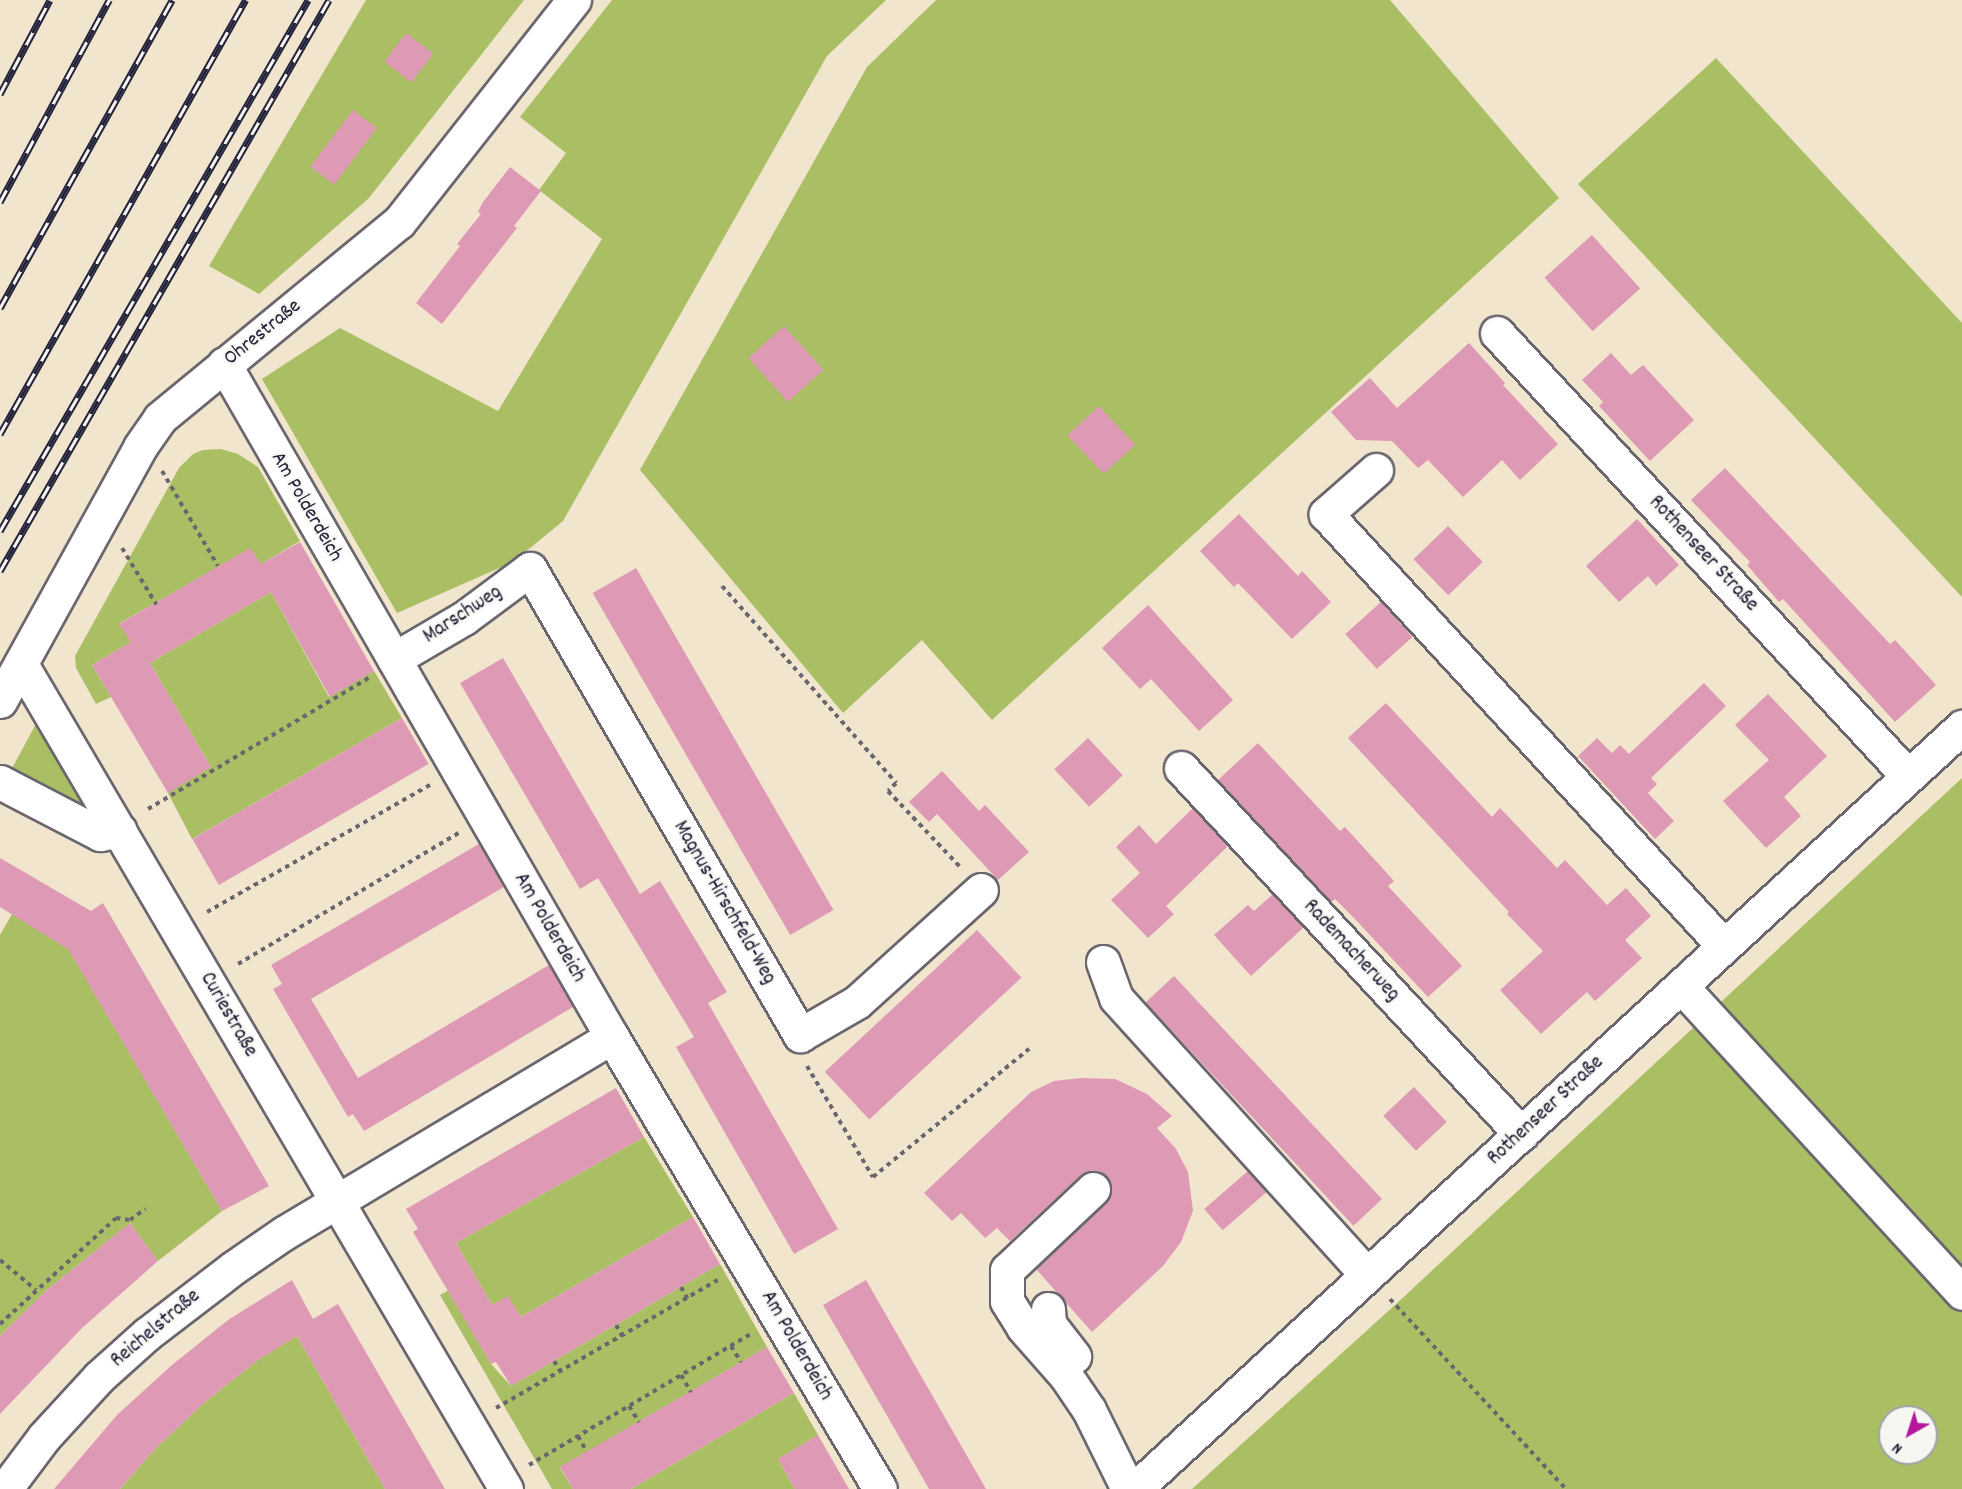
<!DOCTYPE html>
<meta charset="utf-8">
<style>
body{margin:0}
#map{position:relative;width:1962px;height:1489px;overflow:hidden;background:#f1e5cd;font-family:Dekko,sans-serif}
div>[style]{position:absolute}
.green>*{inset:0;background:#aabf64}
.building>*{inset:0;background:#de9ab4;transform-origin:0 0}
.path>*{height:4px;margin-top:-2px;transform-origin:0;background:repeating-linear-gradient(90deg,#6a666e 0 4.5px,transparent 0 9px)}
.roads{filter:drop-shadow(2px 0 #6a666e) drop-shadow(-2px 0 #6a666e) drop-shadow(0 2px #6a666e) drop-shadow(0 -2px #6a666e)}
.minor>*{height:33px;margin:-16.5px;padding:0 16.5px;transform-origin:16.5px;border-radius:16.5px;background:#fff}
.rail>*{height:7px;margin-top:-3.5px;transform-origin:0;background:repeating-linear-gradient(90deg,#f6f6f2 0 14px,#22223b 0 28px);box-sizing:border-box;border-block:2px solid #22223b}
span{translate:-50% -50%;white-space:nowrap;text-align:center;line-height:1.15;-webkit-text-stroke:4.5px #f6f6f2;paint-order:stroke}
.street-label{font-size:21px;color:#22223b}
.north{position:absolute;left:1878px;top:1405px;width:60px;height:60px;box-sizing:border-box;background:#f6f6f2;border:2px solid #a1a1a9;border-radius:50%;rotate:219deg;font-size:16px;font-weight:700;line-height:24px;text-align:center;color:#22223b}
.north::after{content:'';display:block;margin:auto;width:21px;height:27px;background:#b5179e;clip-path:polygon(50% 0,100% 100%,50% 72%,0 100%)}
</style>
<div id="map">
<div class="green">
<div style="clip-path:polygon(366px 0,524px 0,369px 198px,259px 294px,209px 266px)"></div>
<div style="clip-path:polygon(612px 0,886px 0,827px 56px,563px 521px,513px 562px,397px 613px,262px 379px,340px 328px,498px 411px,602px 239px,539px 190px,566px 153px,520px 117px)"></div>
<div style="clip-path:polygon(936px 0,1390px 0,1559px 198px,992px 720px,922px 640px,843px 713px,640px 470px,867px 67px)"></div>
<div style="clip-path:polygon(1716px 58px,1962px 323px,1962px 597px,1578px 184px)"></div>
<div style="clip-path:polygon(221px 449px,238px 454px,258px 467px,300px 541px,261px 564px,250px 549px,120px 623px,131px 642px,92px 665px,111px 697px,96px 704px,76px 668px,75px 656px,179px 468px,193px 454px,203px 450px)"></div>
<div style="clip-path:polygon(271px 592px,329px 697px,374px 671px,402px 718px,192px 839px,167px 791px,211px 767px,150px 663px)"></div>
<div style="clip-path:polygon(37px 722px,80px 798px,81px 803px,77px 807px,10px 772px)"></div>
<div style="clip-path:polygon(evenodd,1962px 778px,1962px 1489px,1192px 1489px,1395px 1305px,1962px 778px,1890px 1417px,1926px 1417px,1926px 1453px,1890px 1453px,1890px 1417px)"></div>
<div style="clip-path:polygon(12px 914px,60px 934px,222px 1211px,158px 1261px,130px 1223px,47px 1290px,0 1336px,0 935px)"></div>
<div style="clip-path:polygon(644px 1137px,693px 1217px,521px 1317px,492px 1305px,456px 1243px)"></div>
<div style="clip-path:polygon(720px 1264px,767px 1347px,560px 1468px,573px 1489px,552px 1489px,440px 1295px,449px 1290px,491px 1364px,511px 1386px)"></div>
<div style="clip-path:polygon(297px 1336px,385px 1489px,120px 1489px,154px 1450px,205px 1402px,258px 1360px)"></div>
<div style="clip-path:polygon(794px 1393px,818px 1435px,778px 1459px,795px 1489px,631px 1489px)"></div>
</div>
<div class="building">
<div style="left:406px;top:33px;width:34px;height:36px;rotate:37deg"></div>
<div style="left:353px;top:110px;width:30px;height:71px;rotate:37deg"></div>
<div style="clip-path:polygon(510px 167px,541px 191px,514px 226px,517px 228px,442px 324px,416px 303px,460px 246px,457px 244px,481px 214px,478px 212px,483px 202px)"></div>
<div style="left:1592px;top:235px;width:72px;height:64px;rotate:48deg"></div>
<div style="left:784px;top:326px;width:59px;height:48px;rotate:48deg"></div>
<div style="clip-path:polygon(1469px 343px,1505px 383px,1503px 385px,1558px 444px,1520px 480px,1502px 460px,1463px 497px,1428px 460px,1418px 468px,1392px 441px,1356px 440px,1331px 412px,1370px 378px,1397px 408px)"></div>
<div style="clip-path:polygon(1611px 353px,1631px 375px,1643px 365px,1694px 420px,1650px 461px,1599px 406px,1603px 402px,1582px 380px)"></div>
<div style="left:1099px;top:406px;width:53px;height:43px;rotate:47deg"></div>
<div style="clip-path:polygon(1725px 468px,1890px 644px,1895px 640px,1936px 685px,1895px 722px,1783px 599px,1779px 602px,1747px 565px,1750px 562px,1691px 500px)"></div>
<div style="clip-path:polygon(1239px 514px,1298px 576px,1302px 571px,1331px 602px,1292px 639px,1238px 583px,1234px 587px,1200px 551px)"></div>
<div style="clip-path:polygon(1637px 519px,1679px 565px,1656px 586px,1648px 576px,1619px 602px,1586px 566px)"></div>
<div style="left:1448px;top:526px;width:50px;height:48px;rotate:46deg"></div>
<div style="clip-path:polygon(300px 542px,374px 671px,330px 697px,271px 592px,150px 663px,211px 767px,168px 793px,92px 665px,131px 642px,119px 624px,250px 548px,261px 564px)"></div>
<div style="left:636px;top:568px;width:395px;height:50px;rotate:60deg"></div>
<div style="left:1381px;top:602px;width:47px;height:48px;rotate:48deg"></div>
<div style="clip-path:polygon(1148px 605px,1233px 700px,1199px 731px,1151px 679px,1140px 689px,1102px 648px)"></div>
<div style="clip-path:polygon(503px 658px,640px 894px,660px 881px,727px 992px,708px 1003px,838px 1229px,794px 1254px,676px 1047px,694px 1037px,598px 878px,580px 889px,460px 683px)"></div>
<div style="clip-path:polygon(1704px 683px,1726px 706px,1651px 778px,1657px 784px,1648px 793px,1674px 821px,1655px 839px,1578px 756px,1597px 738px,1612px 753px,1620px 745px,1629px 754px)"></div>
<div style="clip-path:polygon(1768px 694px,1827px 756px,1784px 797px,1801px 816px,1766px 848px,1723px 801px,1769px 760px,1735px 725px)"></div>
<div style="clip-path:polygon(1386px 703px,1492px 817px,1500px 808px,1557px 868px,1565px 860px,1607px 905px,1626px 888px,1651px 916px,1625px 940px,1642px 958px,1595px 1001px,1587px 992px,1541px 1034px,1500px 990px,1543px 951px,1507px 914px,1509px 912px,1348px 738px)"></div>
<div style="left:402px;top:718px;width:53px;height:242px;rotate:60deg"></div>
<div style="left:1088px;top:738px;width:51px;height:46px;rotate:47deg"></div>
<div style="clip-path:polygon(1258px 743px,1340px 831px,1345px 827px,1394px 881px,1388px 886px,1462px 966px,1428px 997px,1354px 918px,1335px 899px,1331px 902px,1218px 780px)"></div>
<div style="clip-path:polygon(942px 771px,979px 811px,985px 805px,1029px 852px,998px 880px,937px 814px,929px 822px,909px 802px)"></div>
<div style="clip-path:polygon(1193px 808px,1228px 846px,1166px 906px,1174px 914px,1148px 938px,1111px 900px,1140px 873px,1116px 847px,1139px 825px,1156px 844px)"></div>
<div style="clip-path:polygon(479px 844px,504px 887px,311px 999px,358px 1078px,549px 965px,573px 1007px,364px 1131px,353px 1114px,348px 1117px,273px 989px,282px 984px,271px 965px)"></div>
<div style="clip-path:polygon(0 858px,91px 911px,103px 903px,269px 1186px,222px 1211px,68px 949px,0 907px)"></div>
<div style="clip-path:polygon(1273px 894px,1304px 927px,1251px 976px,1214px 935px,1248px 905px,1254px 911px)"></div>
<div style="left:977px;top:930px;width:65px;height:208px;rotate:47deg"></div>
<div style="left:1174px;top:976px;width:305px;height:39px;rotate:47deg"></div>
<div style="clip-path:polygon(1081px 1078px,1115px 1079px,1147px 1094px,1172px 1116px,1157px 1128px,1176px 1149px,1188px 1172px,1193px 1211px,1181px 1242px,1163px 1266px,1092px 1332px,1036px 1269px,1106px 1202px,1111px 1195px,1111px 1185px,1106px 1176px,1098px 1171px,1089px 1171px,1081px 1175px,1010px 1241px,997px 1228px,985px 1238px,961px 1213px,952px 1221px,924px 1193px,1031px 1092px,1054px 1081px)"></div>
<div style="left:1414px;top:1087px;width:48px;height:42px;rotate:47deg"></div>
<div style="clip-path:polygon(616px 1088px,644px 1137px,456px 1243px,492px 1305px,508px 1296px,521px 1317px,693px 1217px,720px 1264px,511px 1386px,496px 1362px,491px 1364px,413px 1232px,418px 1229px,406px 1209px)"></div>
<div style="left:1248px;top:1171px;width:28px;height:58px;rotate:49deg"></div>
<div style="clip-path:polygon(130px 1223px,158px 1261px,82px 1328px,0 1414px,0 1336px,47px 1290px)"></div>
<div style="clip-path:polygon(292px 1280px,313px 1319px,338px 1304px,445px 1489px,385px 1489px,297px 1336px,258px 1360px,205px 1402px,154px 1450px,120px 1489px,54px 1489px,117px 1415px,172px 1365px,228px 1320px)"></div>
<div style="clip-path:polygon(866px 1280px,986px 1489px,929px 1489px,882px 1407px,823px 1305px)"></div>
<div style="clip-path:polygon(767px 1347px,794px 1393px,631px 1489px,573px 1489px,560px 1467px)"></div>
<div style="clip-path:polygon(818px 1435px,849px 1489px,795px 1489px,778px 1459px)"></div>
</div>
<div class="path">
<div style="left:162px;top:471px;width:110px;rotate:59.5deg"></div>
<div style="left:122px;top:548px;width:66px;rotate:58.7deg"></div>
<div style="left:722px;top:586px;width:263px;rotate:48.5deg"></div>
<div style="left:896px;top:783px;width:11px;rotate:135deg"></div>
<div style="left:888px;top:791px;width:105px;rotate:46.5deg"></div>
<div style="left:148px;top:809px;width:257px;rotate:-30.7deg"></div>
<div style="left:207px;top:912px;width:258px;rotate:-29.7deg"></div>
<div style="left:238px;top:964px;width:257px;rotate:-30.7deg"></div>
<div style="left:807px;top:1066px;width:129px;rotate:59.3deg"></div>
<div style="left:873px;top:1177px;width:202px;rotate:-39.4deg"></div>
<div style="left:0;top:1260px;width:47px;rotate:39.8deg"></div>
<div style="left:681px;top:1287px;width:13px;rotate:61deg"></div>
<div style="left:1390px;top:1299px;width:259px;rotate:47.2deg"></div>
<div style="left:0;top:1324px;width:157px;rotate:-42.4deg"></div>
<div style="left:116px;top:1218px;width:14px;rotate:8deg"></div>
<div style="left:130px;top:1220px;width:19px;rotate:-36deg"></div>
<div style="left:616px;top:1325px;width:13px;rotate:61deg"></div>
<div style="left:731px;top:1346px;width:19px;rotate:58deg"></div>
<div style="left:554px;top:1361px;width:12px;rotate:59deg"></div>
<div style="left:681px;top:1375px;width:20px;rotate:60deg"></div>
<div style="left:629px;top:1406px;width:19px;rotate:58deg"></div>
<div style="left:496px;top:1408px;width:256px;rotate:-30deg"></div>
<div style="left:578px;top:1436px;width:18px;rotate:61deg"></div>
<div style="left:529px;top:1465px;width:259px;rotate:-30.6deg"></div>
</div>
<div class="roads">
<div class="minor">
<div style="left:1497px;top:333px;width:604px;rotate:47.15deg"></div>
<div style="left:224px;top:364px;width:777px;rotate:60.04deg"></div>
<div style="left:612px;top:1037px;width:525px;rotate:59.34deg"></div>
<div style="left:1376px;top:470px;width:67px;rotate:138.7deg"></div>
<div style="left:1326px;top:514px;width:587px;rotate:47.35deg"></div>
<div style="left:394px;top:659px;width:81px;rotate:-30.4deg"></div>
<div style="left:464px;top:618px;width:82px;rotate:-36.6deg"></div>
<div style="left:530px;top:569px;width:539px;rotate:59.91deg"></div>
<div style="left:800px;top:1035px;width:66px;rotate:-30.1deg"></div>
<div style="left:857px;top:1002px;width:167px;rotate:-42.1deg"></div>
<div style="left:21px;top:664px;width:957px;rotate:59.55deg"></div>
<div style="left:0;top:701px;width:290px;rotate:-61.1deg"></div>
<div style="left:140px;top:447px;width:35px;rotate:-55deg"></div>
<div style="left:160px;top:418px;width:309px;rotate:-39.4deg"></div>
<div style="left:399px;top:222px;width:283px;rotate:-51.8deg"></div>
<div style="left:1181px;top:768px;width:500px;rotate:47.1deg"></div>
<div style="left:0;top:782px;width:113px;rotate:27.5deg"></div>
<div style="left:100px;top:834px;width:20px;rotate:-11deg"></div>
<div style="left:1103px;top:962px;width:38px;rotate:70deg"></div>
<div style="left:1116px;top:998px;width:374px;rotate:47.8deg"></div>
<div style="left:1681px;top:986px;width:416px;rotate:47.5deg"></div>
<div style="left:1093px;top:1189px;width:118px;rotate:136.7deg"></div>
<div style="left:1007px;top:1270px;width:31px;rotate:90deg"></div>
<div style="left:1007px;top:1301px;width:31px;rotate:58deg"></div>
<div style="left:1023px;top:1327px;width:65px;rotate:48.7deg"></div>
<div style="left:1066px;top:1376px;width:41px;rotate:55.9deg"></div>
<div style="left:1089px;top:1410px;width:88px;rotate:63.7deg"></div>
<div style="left:1048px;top:1309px;width:15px;rotate:86deg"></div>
<div style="left:1049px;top:1324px;width:41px;rotate:52deg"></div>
<div style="left:5px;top:1489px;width:65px;rotate:-53.1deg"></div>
<div style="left:44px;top:1437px;width:81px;rotate:-47.5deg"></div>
<div style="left:99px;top:1377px;width:64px;rotate:-41.9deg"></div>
<div style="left:147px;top:1334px;width:108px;rotate:-37.5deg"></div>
<div style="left:233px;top:1268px;width:62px;rotate:-34.5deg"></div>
<div style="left:284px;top:1233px;width:382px;rotate:-30.9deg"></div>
<div style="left:1135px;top:1489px;width:1125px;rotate:-42.66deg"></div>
</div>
</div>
<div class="rail">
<div style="left:0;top:94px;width:106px;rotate:-62deg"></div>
<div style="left:0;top:202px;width:230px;rotate:-61.6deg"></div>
<div style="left:0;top:308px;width:353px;rotate:-60.8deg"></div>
<div style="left:0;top:434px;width:499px;rotate:-60.5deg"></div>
<div style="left:0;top:531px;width:614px;rotate:-59.88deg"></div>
<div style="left:0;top:571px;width:659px;rotate:-60.05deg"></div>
</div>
<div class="street-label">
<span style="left:263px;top:333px;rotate:-39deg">Ohrestraße</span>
<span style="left:306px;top:507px;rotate:60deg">Am Polderdeich</span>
<span style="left:1703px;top:554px;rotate:47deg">Rothenseer Straße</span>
<span style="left:463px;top:615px;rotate:-33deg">Marschweg</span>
<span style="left:724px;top:903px;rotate:60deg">Magnus-Hirschfeld-Weg</span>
<span style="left:549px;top:928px;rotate:60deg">Am Polderdeich</span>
<span style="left:1351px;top:951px;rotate:47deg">Rademacherweg</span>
<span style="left:228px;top:1015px;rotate:60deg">Curiestraße</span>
<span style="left:1546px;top:1111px;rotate:-43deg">Rothenseer Straße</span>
<span style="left:156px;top:1329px;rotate:-40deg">Reichelstraße</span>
<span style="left:796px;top:1346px;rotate:60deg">Am Polderdeich</span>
</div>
<div class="north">N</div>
</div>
